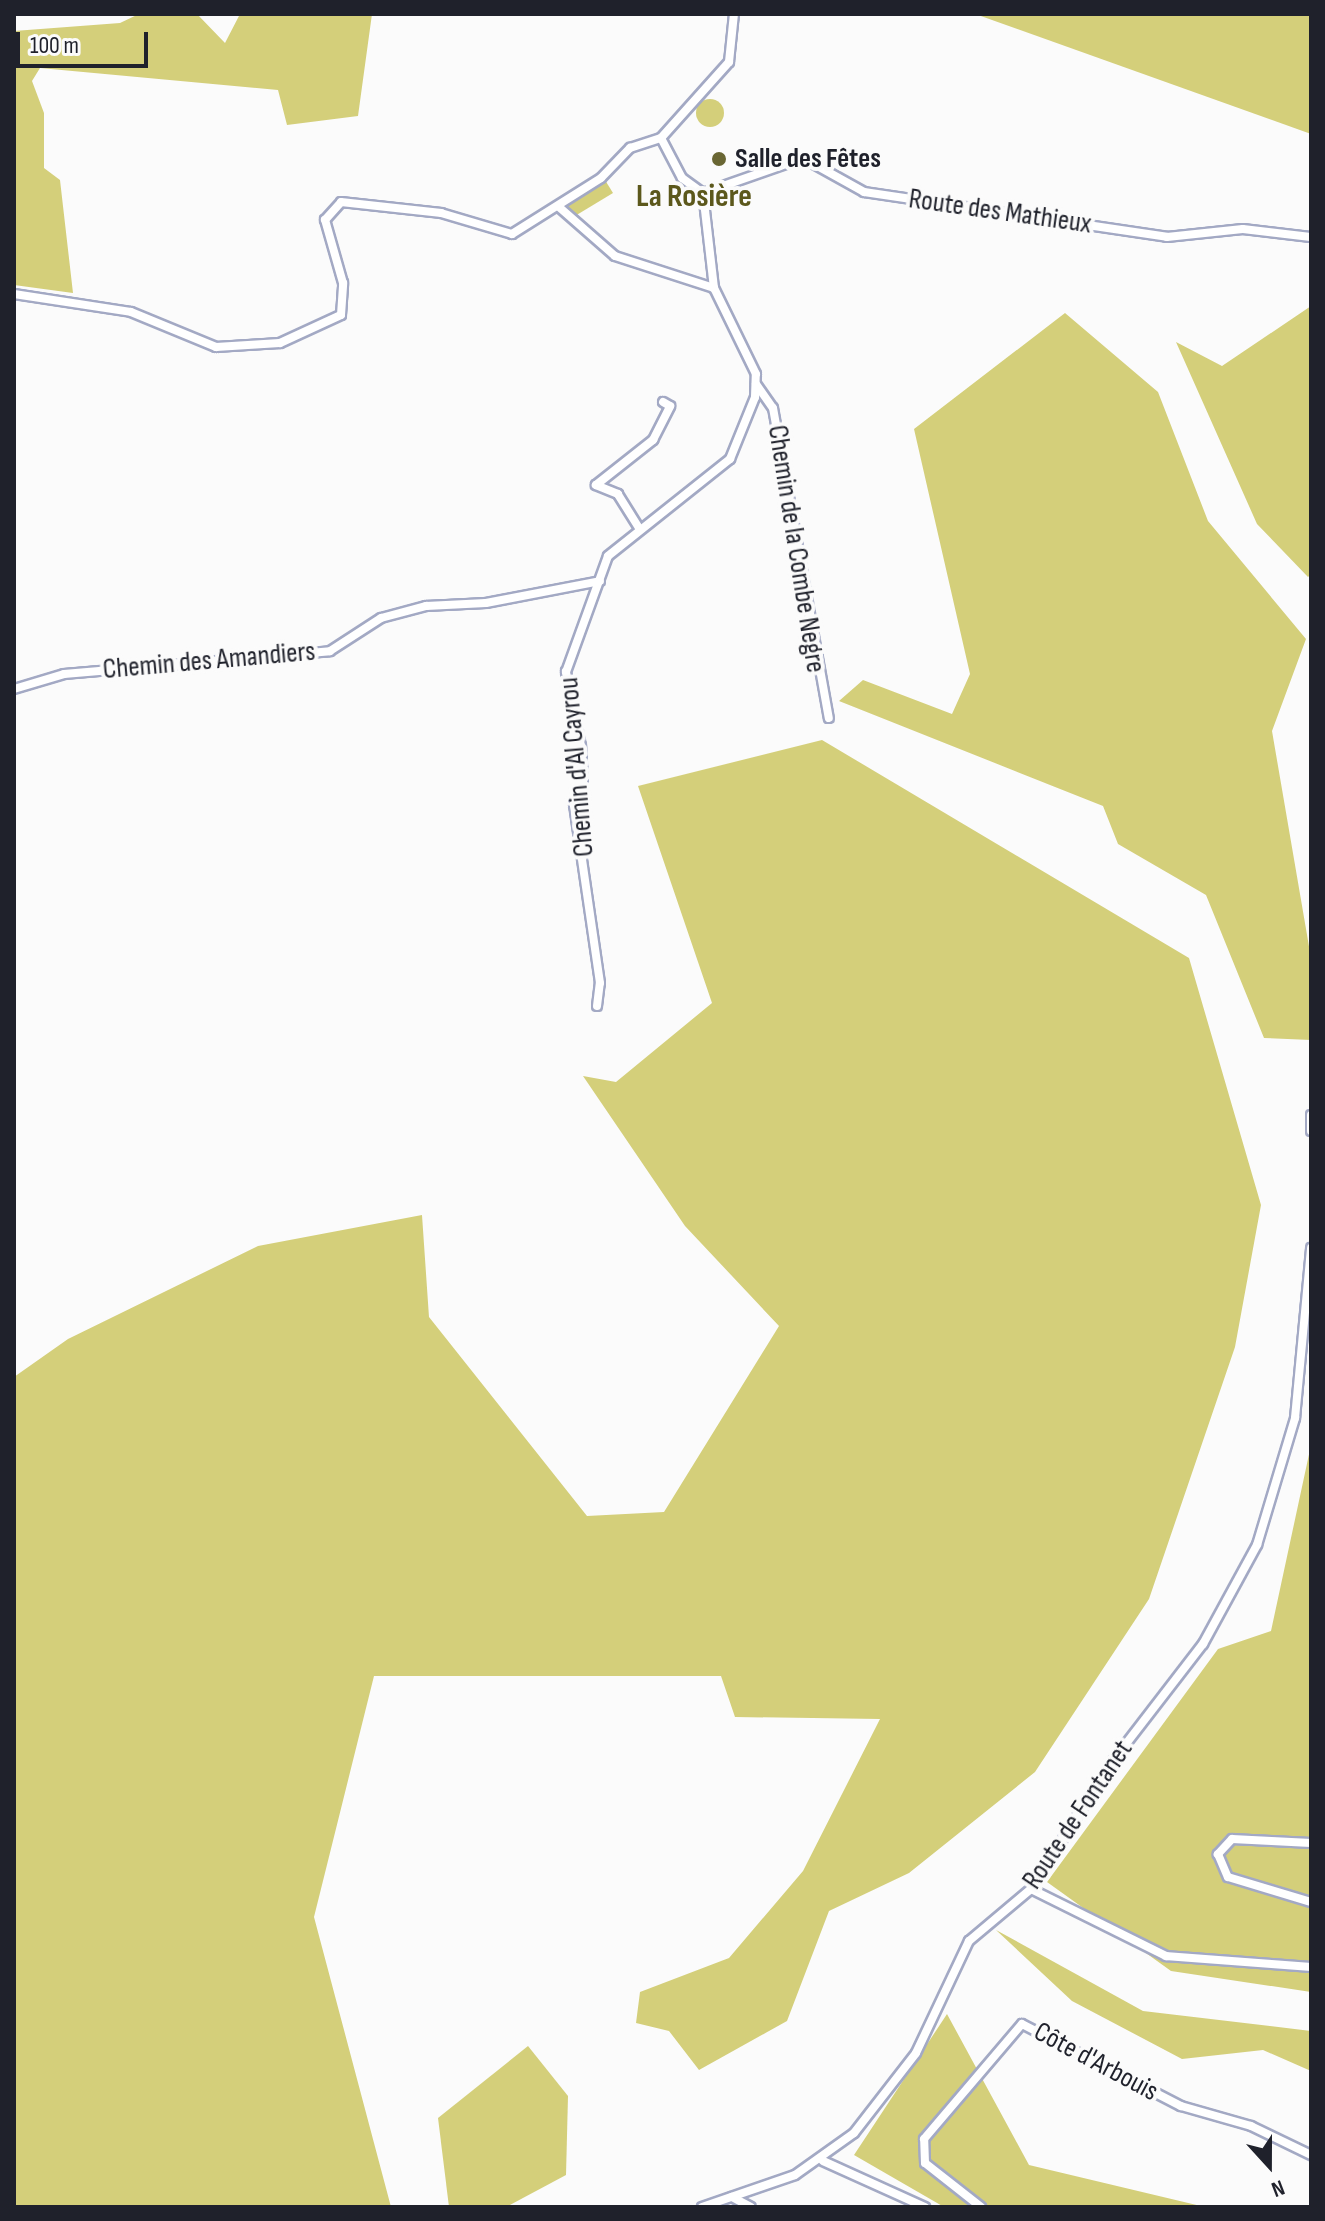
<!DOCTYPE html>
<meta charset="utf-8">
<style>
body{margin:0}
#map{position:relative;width:1325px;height:2221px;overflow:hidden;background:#fbfbfb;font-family:"Sofia Sans Condensed",sans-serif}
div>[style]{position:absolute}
.green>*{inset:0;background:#d4cf7a}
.round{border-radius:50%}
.roads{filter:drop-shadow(2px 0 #a3a9c4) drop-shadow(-2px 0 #a3a9c4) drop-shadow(0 2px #a3a9c4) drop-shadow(0 -2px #a3a9c4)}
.minor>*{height:8px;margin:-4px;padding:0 4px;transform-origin:4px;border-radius:4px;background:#fff}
.dots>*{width:22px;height:22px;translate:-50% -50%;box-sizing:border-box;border:4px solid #fbfbfb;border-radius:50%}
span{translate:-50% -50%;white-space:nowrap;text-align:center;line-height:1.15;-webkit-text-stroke:8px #fbfbfb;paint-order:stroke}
.poi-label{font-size:28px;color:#1f212b;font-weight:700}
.left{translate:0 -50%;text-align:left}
.street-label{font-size:28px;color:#1f212b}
.quarter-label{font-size:32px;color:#5c581c;font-weight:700}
.frame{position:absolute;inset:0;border:16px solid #1f212b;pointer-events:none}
.north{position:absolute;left:1229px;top:2125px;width:80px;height:80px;-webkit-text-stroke:6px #fbfbfb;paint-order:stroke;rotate:159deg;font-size:22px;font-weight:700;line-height:32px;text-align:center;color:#1f212b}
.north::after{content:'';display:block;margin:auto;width:28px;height:36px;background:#1f212b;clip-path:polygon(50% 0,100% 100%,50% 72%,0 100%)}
.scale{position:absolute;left:16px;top:32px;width:132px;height:36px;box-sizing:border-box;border:4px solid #1f212b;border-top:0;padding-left:10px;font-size:24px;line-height:28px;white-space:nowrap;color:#1f212b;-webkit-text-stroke:6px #fbfbfb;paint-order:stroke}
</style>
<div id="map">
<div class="green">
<div style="clip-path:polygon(139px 14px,197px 14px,225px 43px,240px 14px,372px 14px,358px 116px,287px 125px,278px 90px,40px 68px,32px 81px,44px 113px,44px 168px,60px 180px,73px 293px,14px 285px,14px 31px,120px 23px)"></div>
<div style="clip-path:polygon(1311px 14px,1311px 134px,978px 15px,979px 14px)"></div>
<div class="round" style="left:696px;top:99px;width:28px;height:28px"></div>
<div style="clip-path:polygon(605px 180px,613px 193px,570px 219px,563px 209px)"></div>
<div style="clip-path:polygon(1311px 306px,1311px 574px,1308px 577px,1257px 524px,1176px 342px,1222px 366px)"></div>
<div style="clip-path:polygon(1065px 313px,1158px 392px,1208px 521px,1306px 639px,1272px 731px,1311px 958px,1311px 1040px,1264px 1038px,1206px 895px,1118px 844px,1103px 806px,839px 701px,863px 680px,952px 714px,970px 674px,914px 429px)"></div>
<div style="clip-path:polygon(822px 740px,1189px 958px,1261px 1205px,1235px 1347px,1149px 1599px,1035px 1772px,909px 1873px,829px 1911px,787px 2021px,699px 2070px,669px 2031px,636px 2023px,640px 1992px,729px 1958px,803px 1871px,880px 1719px,735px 1717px,721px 1676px,374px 1676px,314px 1917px,391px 2207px,14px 2207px,14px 1377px,68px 1339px,258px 1246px,422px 1215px,429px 1317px,587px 1516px,664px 1512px,779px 1326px,685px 1226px,583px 1076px,616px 1082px,712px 1003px,638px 786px)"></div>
<div style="clip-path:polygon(1311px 1445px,1311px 1992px,1171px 1971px,1047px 1882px,1218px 1649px,1271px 1631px)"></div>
<div style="clip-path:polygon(996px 1930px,1143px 2011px,1311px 2031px,1311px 2071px,1263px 2050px,1182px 2059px,1072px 2001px)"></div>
<div style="clip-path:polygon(947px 2014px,1029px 2165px,1205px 2207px,944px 2207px,854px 2155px)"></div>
<div style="clip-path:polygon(528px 2046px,568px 2096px,566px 2175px,506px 2207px,449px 2207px,438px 2118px)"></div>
</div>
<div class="roads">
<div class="minor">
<div style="left:661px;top:138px;width:102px;rotate:-48.2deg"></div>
<div style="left:729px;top:62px;width:48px;rotate:-84.1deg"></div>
<div style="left:661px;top:138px;width:45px;rotate:62.3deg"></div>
<div style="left:682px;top:178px;width:26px;rotate:36deg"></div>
<div style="left:703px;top:193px;width:106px;rotate:-19.3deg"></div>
<div style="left:803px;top:158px;width:70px;rotate:29.1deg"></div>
<div style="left:864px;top:192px;width:306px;rotate:8.4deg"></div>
<div style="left:1167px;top:237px;width:76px;rotate:-6deg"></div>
<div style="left:1243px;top:229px;width:68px;rotate:6.7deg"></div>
<div style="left:559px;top:207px;width:74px;rotate:41.2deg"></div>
<div style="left:615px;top:256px;width:104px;rotate:17.9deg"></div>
<div style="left:14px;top:294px;width:118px;rotate:8.7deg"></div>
<div style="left:131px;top:312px;width:92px;rotate:22.4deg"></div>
<div style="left:216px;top:347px;width:64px;rotate:-3.6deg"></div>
<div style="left:280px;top:343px;width:67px;rotate:-24.7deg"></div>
<div style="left:341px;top:315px;width:32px;rotate:-86deg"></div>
<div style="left:343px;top:283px;width:66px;rotate:-105.9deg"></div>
<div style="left:325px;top:220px;width:24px;rotate:-48deg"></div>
<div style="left:341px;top:202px;width:101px;rotate:6.3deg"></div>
<div style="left:441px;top:213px;width:74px;rotate:16.5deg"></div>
<div style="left:512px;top:234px;width:105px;rotate:-32.2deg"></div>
<div style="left:601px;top:178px;width:42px;rotate:-46deg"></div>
<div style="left:630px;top:148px;width:33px;rotate:-18deg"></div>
<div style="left:756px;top:384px;width:29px;rotate:55deg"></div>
<div style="left:773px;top:408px;width:315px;rotate:79.8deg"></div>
<div style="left:639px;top:528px;width:40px;rotate:-122deg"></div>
<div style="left:618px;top:494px;width:24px;rotate:-158deg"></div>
<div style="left:596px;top:485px;width:73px;rotate:-38.3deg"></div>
<div style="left:653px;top:440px;width:38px;rotate:-63deg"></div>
<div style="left:670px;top:406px;width:8px;rotate:-150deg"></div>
<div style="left:14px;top:689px;width:52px;rotate:-16.7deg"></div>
<div style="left:64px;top:674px;width:267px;rotate:-4.9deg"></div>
<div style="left:330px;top:651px;width:61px;rotate:-32.9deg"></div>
<div style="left:381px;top:618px;width:47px;rotate:-14.9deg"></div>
<div style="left:426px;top:606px;width:60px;rotate:-2.9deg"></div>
<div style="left:486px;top:603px;width:116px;rotate:-10.9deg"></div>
<div style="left:597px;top:1006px;width:23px;rotate:-83deg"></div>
<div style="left:600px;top:983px;width:180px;rotate:-98.3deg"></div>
<div style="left:574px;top:805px;width:25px;rotate:-69deg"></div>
<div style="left:583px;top:782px;width:36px;rotate:-93deg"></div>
<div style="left:581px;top:746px;width:76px;rotate:-101.5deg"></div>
<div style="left:566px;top:672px;width:123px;rotate:-70.1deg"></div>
<div style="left:608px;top:556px;width:156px;rotate:-38.5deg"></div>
<div style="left:730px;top:459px;width:67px;rotate:-68deg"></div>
<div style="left:755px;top:397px;width:23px;rotate:-88deg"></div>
<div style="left:756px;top:374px;width:96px;rotate:-116deg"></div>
<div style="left:714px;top:288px;width:96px;rotate:-96.6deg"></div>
<div style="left:1311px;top:1115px;width:16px;rotate:90deg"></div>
<div style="left:1311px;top:1843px;width:79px;rotate:-177.1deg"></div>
<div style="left:1232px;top:1839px;width:21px;rotate:133deg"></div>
<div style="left:1218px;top:1854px;width:25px;rotate:67deg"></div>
<div style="left:1228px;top:1877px;width:87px;rotate:16.8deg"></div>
<div style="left:1031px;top:1889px;width:151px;rotate:26.4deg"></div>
<div style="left:1166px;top:1956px;width:145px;rotate:4.3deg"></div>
<div style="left:823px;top:2161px;width:112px;rotate:24.3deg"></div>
<div style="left:732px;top:2197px;width:21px;rotate:28deg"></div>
<div style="left:702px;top:2207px;width:98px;rotate:-19deg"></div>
<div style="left:795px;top:2175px;width:72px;rotate:-35.4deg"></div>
<div style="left:854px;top:2133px;width:101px;rotate:-52.2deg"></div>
<div style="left:916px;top:2053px;width:124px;rotate:-64.7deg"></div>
<div style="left:969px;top:1941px;width:81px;rotate:-40deg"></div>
<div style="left:1031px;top:1889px;width:151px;rotate:-57.5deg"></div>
<div style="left:1112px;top:1762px;width:149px;rotate:-52.4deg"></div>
<div style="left:1203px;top:1644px;width:113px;rotate:-61.4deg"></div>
<div style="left:1257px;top:1545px;width:133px;rotate:-73.3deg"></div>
<div style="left:1295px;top:1418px;width:171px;rotate:-84.6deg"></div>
<div style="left:981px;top:2207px;width:71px;rotate:-141.8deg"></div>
<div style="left:925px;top:2163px;width:24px;rotate:-92deg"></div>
<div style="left:924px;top:2139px;width:151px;rotate:-49.6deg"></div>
<div style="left:1022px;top:2024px;width:179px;rotate:27.3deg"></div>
<div style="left:1181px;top:2106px;width:73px;rotate:15.9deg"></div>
<div style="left:1251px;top:2126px;width:67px;rotate:25.8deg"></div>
</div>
</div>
<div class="dots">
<div style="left:719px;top:159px;background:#696633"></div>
</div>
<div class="poi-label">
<span class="left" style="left:735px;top:159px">Salle des Fêtes</span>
</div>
<div class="street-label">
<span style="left:1000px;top:212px;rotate:8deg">Route des Mathieux</span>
<span style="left:796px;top:549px;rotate:81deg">Chemin de la Combe Negre</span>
<span style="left:209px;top:661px;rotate:-5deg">Chemin des Amandiers</span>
<span style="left:577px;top:767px;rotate:-95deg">Chemin d'Al Cayrou</span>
<span style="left:1078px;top:1815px;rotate:-56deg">Route de Fontanet</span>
<span style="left:1096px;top:2062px;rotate:28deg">Côte d'Arbouis</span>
</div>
<div class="quarter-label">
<span style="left:694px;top:197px">La Rosière</span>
</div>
<div class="frame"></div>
<div class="north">N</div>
<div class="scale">100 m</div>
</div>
